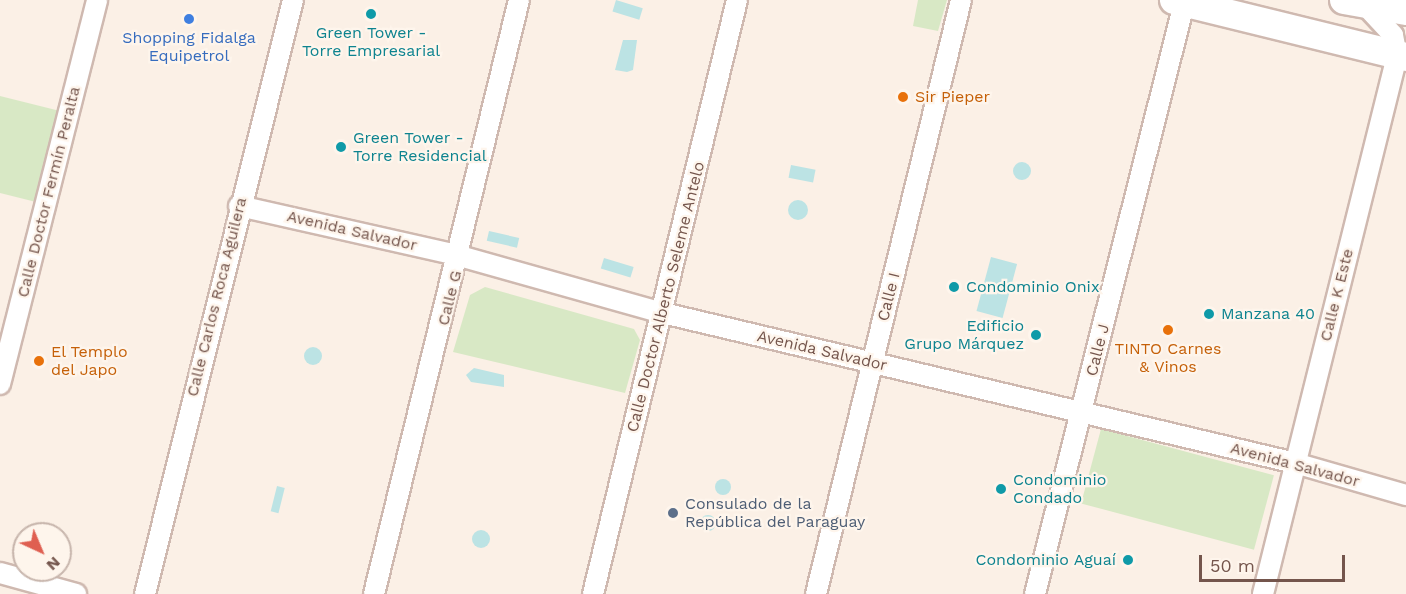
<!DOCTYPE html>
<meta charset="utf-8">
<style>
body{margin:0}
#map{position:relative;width:1406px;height:594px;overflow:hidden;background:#fbf0e6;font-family:"Work Sans",sans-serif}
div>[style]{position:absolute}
.green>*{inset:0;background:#d8e8c5;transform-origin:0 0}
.water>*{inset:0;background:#bce3e4;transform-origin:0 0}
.round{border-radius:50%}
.roads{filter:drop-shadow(2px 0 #cfb9b0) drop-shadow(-2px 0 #cfb9b0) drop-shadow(0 2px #cfb9b0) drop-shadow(0 -2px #cfb9b0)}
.street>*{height:20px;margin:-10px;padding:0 10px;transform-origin:10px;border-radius:10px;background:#fff}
.secondary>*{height:28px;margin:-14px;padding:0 14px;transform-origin:14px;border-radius:14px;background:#fff}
.dots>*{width:16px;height:16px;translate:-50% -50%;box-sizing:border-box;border:3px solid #fef5ec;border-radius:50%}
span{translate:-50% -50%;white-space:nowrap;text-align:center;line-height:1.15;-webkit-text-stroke:4.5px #fef5ec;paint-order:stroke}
.culture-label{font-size:16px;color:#0d838f}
.left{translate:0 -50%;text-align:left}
.right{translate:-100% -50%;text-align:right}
.shop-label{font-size:16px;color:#366cbe}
.food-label{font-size:16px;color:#c56008}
.street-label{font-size:16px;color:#74554c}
.service-label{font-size:16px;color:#4e5e75}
.north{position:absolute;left:12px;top:522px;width:60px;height:60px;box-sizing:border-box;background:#fef5ec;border:2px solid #c7b5ac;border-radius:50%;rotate:136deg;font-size:16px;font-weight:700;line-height:24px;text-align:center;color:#74554c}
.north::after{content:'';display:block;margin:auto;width:21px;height:27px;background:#df5f51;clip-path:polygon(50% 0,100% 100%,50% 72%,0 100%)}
.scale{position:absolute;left:1199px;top:555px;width:146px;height:27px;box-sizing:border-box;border:3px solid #74554c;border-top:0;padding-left:8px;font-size:18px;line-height:21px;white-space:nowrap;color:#74554c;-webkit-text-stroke:4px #fef5ec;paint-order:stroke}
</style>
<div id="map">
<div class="green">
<div style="clip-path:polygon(918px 0,947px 0,938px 31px,913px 26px)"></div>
<div style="clip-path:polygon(0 96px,60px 111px,36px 202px,0 193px)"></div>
<div style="clip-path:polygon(485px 287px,634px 329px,640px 340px,625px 393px,453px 352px,470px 295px)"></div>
<div style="left:1101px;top:429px;width:179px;height:77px;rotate:15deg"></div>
</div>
<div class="water">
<div style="left:616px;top:0;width:28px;height:12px;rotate:17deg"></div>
<div style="clip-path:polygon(623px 40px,637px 40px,633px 70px,627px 72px,615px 70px)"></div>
<div class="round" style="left:1013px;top:162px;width:18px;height:18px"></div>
<div style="left:791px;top:165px;width:25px;height:13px;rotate:11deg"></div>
<div class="round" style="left:788px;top:200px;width:20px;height:20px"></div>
<div style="left:489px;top:231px;width:31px;height:10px;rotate:13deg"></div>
<div style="left:991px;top:257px;width:27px;height:56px;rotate:15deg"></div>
<div style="left:604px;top:258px;width:31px;height:11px;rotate:17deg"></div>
<div class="round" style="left:304px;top:347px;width:18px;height:18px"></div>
<div style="clip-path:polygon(474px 368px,504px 375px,504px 387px,471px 382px,466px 375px)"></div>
<div class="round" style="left:715px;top:479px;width:16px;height:16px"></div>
<div style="left:277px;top:486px;width:8px;height:26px;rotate:14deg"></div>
<div class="round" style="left:700px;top:515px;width:16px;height:16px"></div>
<div class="round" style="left:472px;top:530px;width:18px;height:18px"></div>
</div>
<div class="roads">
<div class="street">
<div style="left:239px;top:206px;width:227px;rotate:12.7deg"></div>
<div style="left:460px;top:256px;width:211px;rotate:15.7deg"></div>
<div style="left:663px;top:313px;width:650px;rotate:13.35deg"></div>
<div style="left:1295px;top:463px;width:116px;rotate:16.1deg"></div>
<div style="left:0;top:384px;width:396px;rotate:-75.8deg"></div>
<div style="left:0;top:573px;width:79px;rotate:15.4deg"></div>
<div style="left:145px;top:594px;width:612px;rotate:-76.01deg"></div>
<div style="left:374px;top:594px;width:611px;rotate:-76.28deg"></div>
<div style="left:593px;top:594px;width:611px;rotate:-76.37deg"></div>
<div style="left:816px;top:594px;width:611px;rotate:-76.28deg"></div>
<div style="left:1035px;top:594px;width:613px;rotate:-75.83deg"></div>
<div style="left:1263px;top:594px;width:554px;rotate:-76.01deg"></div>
<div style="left:1397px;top:56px;width:21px;rotate:-101deg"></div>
<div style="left:1393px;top:35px;width:40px;rotate:-133deg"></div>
</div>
<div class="secondary">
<div style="left:1174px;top:0;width:239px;rotate:13.8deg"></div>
<div style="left:1344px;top:0;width:63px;rotate:10.1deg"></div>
</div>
</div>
<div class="dots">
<div style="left:371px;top:14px;background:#0f9aa8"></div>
<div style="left:189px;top:19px;background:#3f7fe0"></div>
<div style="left:903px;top:97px;background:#e8710a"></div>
<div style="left:341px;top:147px;background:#0f9aa8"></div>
<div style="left:954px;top:287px;background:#0f9aa8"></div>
<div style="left:1209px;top:314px;background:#0f9aa8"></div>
<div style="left:1168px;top:330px;background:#e8710a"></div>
<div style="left:1036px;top:335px;background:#0f9aa8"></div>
<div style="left:39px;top:361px;background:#e8710a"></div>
<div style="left:1001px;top:489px;background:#0f9aa8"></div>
<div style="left:673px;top:513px;background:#5c6f8a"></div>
<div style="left:1128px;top:560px;background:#0f9aa8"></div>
</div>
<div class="culture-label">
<span style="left:371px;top:42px">Green Tower -<br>Torre Empresarial</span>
<span class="left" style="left:353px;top:147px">Green Tower -<br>Torre Residencial</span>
<span class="left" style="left:966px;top:287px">Condominio Onix</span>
<span class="left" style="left:1221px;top:314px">Manzana 40</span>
<span class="right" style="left:1024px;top:335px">Edificio<br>Grupo Márquez</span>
<span class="left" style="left:1013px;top:489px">Condominio<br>Condado</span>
<span class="right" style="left:1116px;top:560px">Condominio Aguaí</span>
</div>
<div class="shop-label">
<span style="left:189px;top:47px">Shopping Fidalga<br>Equipetrol</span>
</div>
<div class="food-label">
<span class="left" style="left:915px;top:97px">Sir Pieper</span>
<span style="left:1168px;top:358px">TINTO Carnes<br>&amp; Vinos</span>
<span class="left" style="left:51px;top:361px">El Templo<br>del Japo</span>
</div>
<div class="street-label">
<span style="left:49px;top:192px;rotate:-76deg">Calle Doctor Fermín Peralta</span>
<span style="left:352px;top:231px;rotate:13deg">Avenida Salvador</span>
<span style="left:1337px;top:295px;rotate:-76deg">Calle K Este</span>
<span style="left:217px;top:297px;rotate:-76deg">Calle Carlos Roca Aguilera</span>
<span style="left:666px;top:297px;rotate:-76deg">Calle Doctor Alberto Seleme Antelo</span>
<span style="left:889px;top:297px;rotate:-76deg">Calle I</span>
<span style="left:450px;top:298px;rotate:-76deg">Calle G</span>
<span style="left:1098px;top:350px;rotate:-76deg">Calle J</span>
<span style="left:822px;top:351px;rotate:13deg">Avenida Salvador</span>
<span style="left:1295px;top:465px;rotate:15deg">Avenida Salvador</span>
</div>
<div class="service-label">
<span class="left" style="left:685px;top:513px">Consulado de la<br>República del Paraguay</span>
</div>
<div class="north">N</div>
<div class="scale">50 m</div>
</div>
